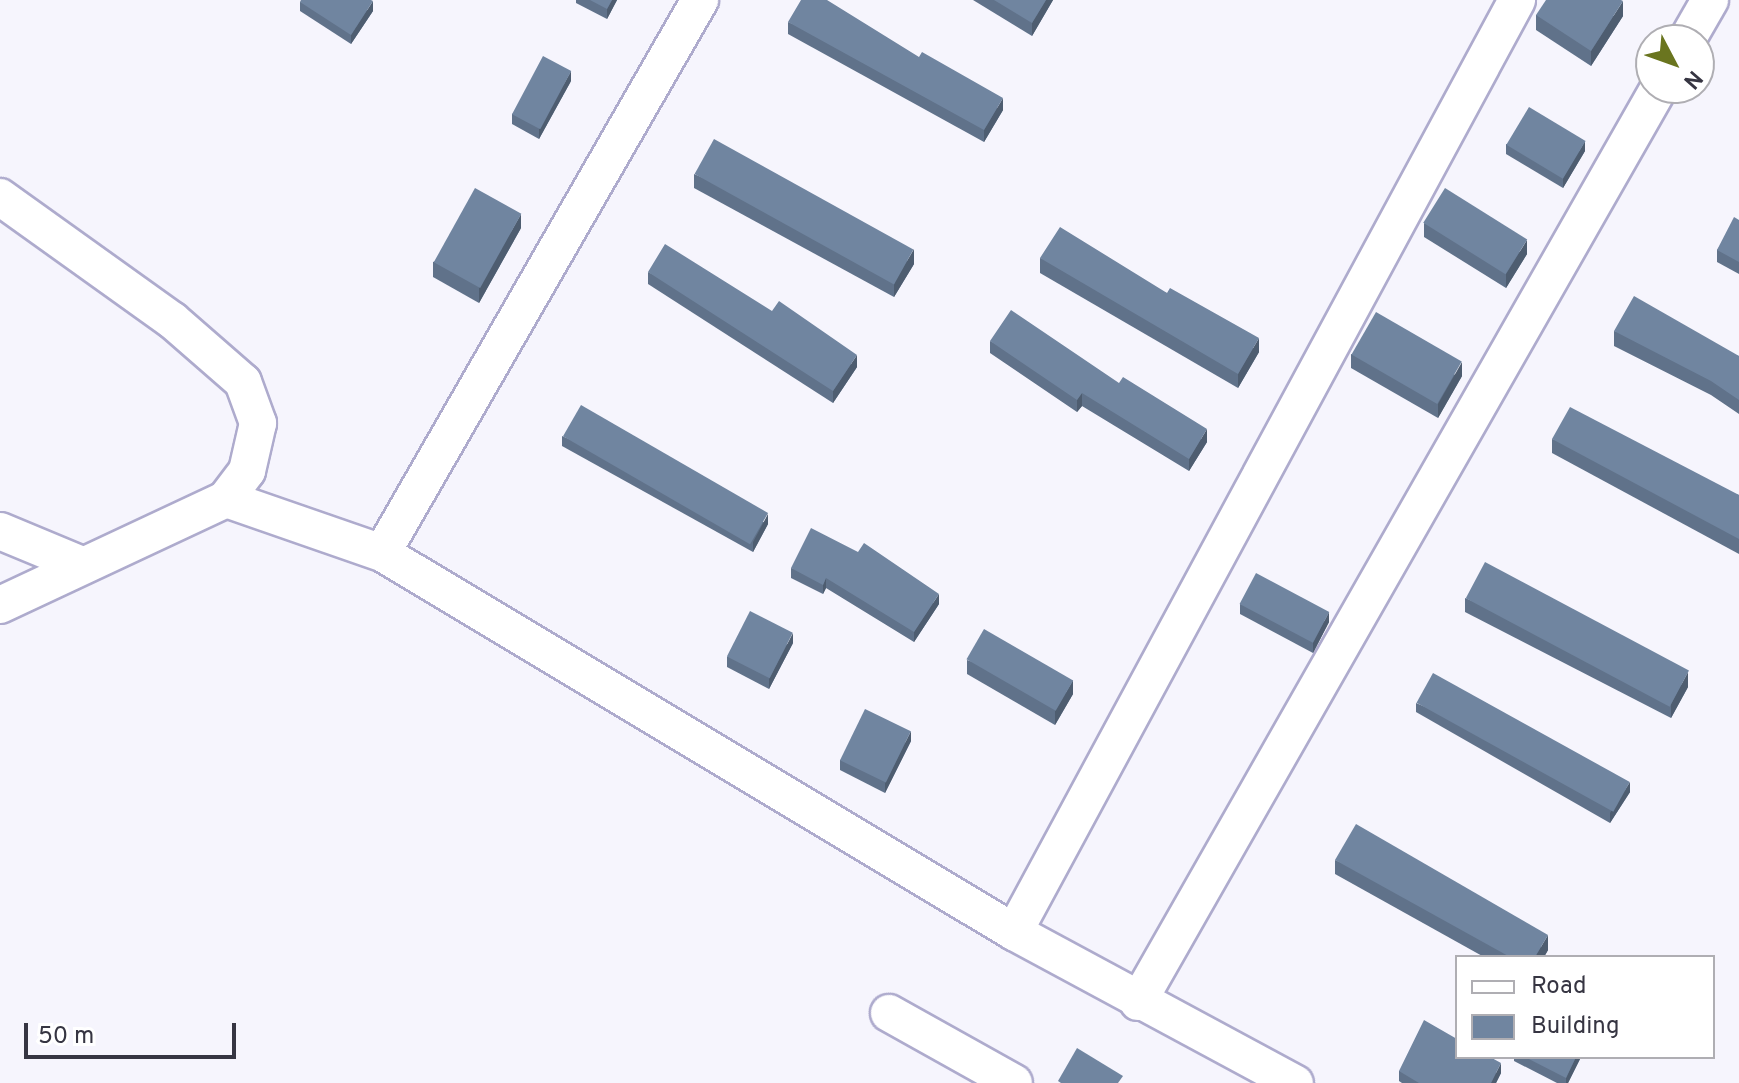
<!DOCTYPE html>
<style>
body{margin:0}
#map{position:relative;width:1739px;height:1083px;overflow:hidden;background:#f6f5fd;font-family:Overpass,sans-serif}
div>[style]{position:absolute}
.roads{filter:drop-shadow(2px 0 #aeabcd) drop-shadow(-2px 0 #aeabcd) drop-shadow(0 2px #aeabcd) drop-shadow(0 -2px #aeabcd)}
.minor>*{height:36px;margin:-18px;padding:0 18px;transform-origin:18px;border-radius:18px;background:#fff}
.wall>*{inset:0;background:#60728a}
.shaded-wall>*{inset:0;background:#4e5d70}
.building>*{inset:0;background:#7085a0;transform-origin:0 0}
span{translate:-50% -50%;white-space:nowrap;text-align:center;line-height:1.15;-webkit-text-stroke:7px #fff;paint-order:stroke}
.legend{position:absolute;left:1455px;top:955px;width:260px;height:104px;box-sizing:border-box;background:#fff;border:2px solid #afaeb3;margin:0;padding:10px 14px;list-style:none;font-size:24px;color:#363542}
.legend li{display:flex;align-items:center;gap:16px;height:40px}
.legend b{width:40px;border:2px solid #afaeb3}
.north{position:absolute;left:1635px;top:24px;width:80px;height:80px;box-sizing:border-box;background:#fff;border:2px solid #afaeb3;border-radius:50%;rotate:131deg;font-size:22px;font-weight:700;line-height:32px;text-align:center;color:#363542}
.north::after{content:'';display:block;margin:auto;width:28px;height:36px;background:#6a751f;clip-path:polygon(50% 0,100% 100%,50% 72%,0 100%)}
.scale{position:absolute;left:24px;top:1023px;width:212px;height:36px;box-sizing:border-box;border:4px solid #363542;border-top:0;padding-left:10px;font-size:24px;line-height:28px;white-space:nowrap;color:#363542;-webkit-text-stroke:6px #fff;paint-order:stroke}
</style>
<div id="map">
<div class="roads">
<div class="minor">
<div style="left:1687px;top:40px;width:46px;rotate:-60.1deg"></div>
<div style="left:0;top:197px;width:211px;rotate:35.6deg"></div>
<div style="left:172px;top:320px;width:94px;rotate:41.1deg"></div>
<div style="left:243px;top:382px;width:44px;rotate:69.9deg"></div>
<div style="left:258px;top:423px;width:49px;rotate:102.9deg"></div>
<div style="left:247px;top:471px;width:35px;rotate:127deg"></div>
<div style="left:0;top:531px;width:89px;rotate:22.5deg"></div>
<div style="left:382px;top:553px;width:638px;rotate:-60.1deg"></div>
<div style="left:0;top:605px;width:250px;rotate:-25.1deg"></div>
<div style="left:226px;top:499px;width:165px;rotate:19.1deg"></div>
<div style="left:382px;top:553px;width:737px;rotate:30.95deg"></div>
<div style="left:1014px;top:932px;width:319px;rotate:28.3deg"></div>
<div style="left:1014px;top:932px;width:1059px;rotate:-61.64deg"></div>
<div style="left:1138px;top:1002px;width:1052px;rotate:-60.32deg"></div>
<div style="left:889px;top:1013px;width:143px;rotate:29.2deg"></div>
</div>
</div>
<div class="wall">
<div style="clip-path:polygon(576px 0,617px 0,607px 19px,576px 3px)"></div>
<div style="clip-path:polygon(973px 0,1053px 0,1032px 36px)"></div>
<div style="clip-path:polygon(300px 2px,373px 11px,351px 44px,300px 11px)"></div>
<div style="clip-path:polygon(1536px 15px,1623px 16px,1591px 66px,1536px 30px)"></div>
<div style="clip-path:polygon(788px 22px,1003px 110px,984px 142px,788px 34px)"></div>
<div style="clip-path:polygon(571px 81px,539px 139px,512px 124px,512px 114px)"></div>
<div style="clip-path:polygon(1506px 144px,1585px 151px,1563px 188px,1506px 154px)"></div>
<div style="clip-path:polygon(694px 174px,914px 264px,894px 297px,694px 188px)"></div>
<div style="clip-path:polygon(1739px 220px,1739px 274px,1717px 262px,1717px 250px)"></div>
<div style="clip-path:polygon(1424px 223px,1527px 254px,1506px 288px,1424px 237px)"></div>
<div style="clip-path:polygon(521px 228px,479px 303px,433px 277px,433px 262px)"></div>
<div style="clip-path:polygon(1040px 258px,1167px 293px,1259px 352px,1238px 388px,1040px 273px)"></div>
<div style="clip-path:polygon(648px 272px,857px 367px,833px 403px,648px 284px)"></div>
<div style="clip-path:polygon(1614px 331px,1739px 356px,1739px 414px,1711px 395px,1614px 346px)"></div>
<div style="clip-path:polygon(990px 341px,1207px 442px,1189px 471px,1082px 406px,1077px 412px,990px 353px)"></div>
<div style="clip-path:polygon(1351px 354px,1462px 376px,1438px 418px,1351px 368px)"></div>
<div style="clip-path:polygon(562px 436px,768px 524px,753px 552px,562px 446px)"></div>
<div style="clip-path:polygon(1552px 439px,1739px 495px,1739px 554px,1552px 453px)"></div>
<div style="clip-path:polygon(791px 568px,939px 604px,914px 642px,826px 588px,823px 594px,791px 578px)"></div>
<div style="clip-path:polygon(1465px 598px,1688px 687px,1671px 718px,1465px 612px)"></div>
<div style="clip-path:polygon(1240px 604px,1329px 622px,1313px 653px,1240px 614px)"></div>
<div style="clip-path:polygon(793px 643px,769px 689px,727px 667px,727px 657px)"></div>
<div style="clip-path:polygon(967px 660px,1073px 694px,1055px 725px,967px 674px)"></div>
<div style="clip-path:polygon(1416px 703px,1630px 792px,1610px 823px,1416px 712px)"></div>
<div style="clip-path:polygon(911px 741px,885px 793px,840px 770px,840px 760px)"></div>
<div style="clip-path:polygon(1335px 860px,1548px 950px,1544px 957px,1484px 957px,1335px 874px)"></div>
<div style="clip-path:polygon(1514px 1057px,1581px 1057px,1568px 1083px,1557px 1083px,1514px 1061px)"></div>
<div style="clip-path:polygon(1399px 1071px,1501px 1073px,1496px 1083px,1402px 1083px,1399px 1081px)"></div>
</div>
<div class="shaded-wall">
<div style="clip-path:polygon(612px 0,617px 0,607px 19px,607px 9px)"></div>
<div style="clip-path:polygon(1046px 0,1053px 0,1032px 36px,1032px 23px)"></div>
<div style="clip-path:polygon(373px 1px,373px 11px,351px 44px,351px 35px)"></div>
<div style="clip-path:polygon(1623px 1px,1623px 16px,1591px 66px,1591px 51px)"></div>
<div style="clip-path:polygon(571px 71px,571px 81px,539px 139px,539px 129px)"></div>
<div style="clip-path:polygon(1003px 98px,1003px 110px,984px 142px,984px 130px)"></div>
<div style="clip-path:polygon(1585px 141px,1585px 151px,1563px 188px,1563px 178px)"></div>
<div style="clip-path:polygon(521px 214px,521px 228px,479px 303px,479px 288px)"></div>
<div style="clip-path:polygon(1527px 240px,1527px 254px,1506px 288px,1506px 274px)"></div>
<div style="clip-path:polygon(914px 249px,914px 264px,894px 297px,894px 283px)"></div>
<div style="clip-path:polygon(1259px 338px,1259px 352px,1238px 388px,1238px 374px)"></div>
<div style="clip-path:polygon(857px 355px,857px 367px,833px 403px,833px 391px)"></div>
<div style="clip-path:polygon(1462px 362px,1462px 376px,1438px 418px,1438px 404px)"></div>
<div style="clip-path:polygon(1082px 393px,1082px 406px,1077px 412px,1077px 400px)"></div>
<div style="clip-path:polygon(1207px 429px,1207px 442px,1189px 471px,1189px 459px)"></div>
<div style="clip-path:polygon(768px 514px,768px 524px,753px 552px,753px 542px)"></div>
<div style="clip-path:polygon(826px 578px,826px 588px,823px 594px,823px 585px)"></div>
<div style="clip-path:polygon(939px 594px,939px 604px,914px 642px,914px 632px)"></div>
<div style="clip-path:polygon(1329px 612px,1329px 622px,1313px 653px,1313px 643px)"></div>
<div style="clip-path:polygon(793px 633px,793px 643px,769px 689px,769px 679px)"></div>
<div style="clip-path:polygon(1688px 672px,1688px 687px,1671px 718px,1671px 704px)"></div>
<div style="clip-path:polygon(1073px 680px,1073px 694px,1055px 725px,1055px 711px)"></div>
<div style="clip-path:polygon(911px 731px,911px 741px,885px 793px,885px 783px)"></div>
<div style="clip-path:polygon(1630px 782px,1630px 792px,1610px 823px,1610px 813px)"></div>
<div style="clip-path:polygon(1548px 935px,1548px 950px,1544px 957px,1535px 957px)"></div>
<div style="clip-path:polygon(1576px 1057px,1581px 1057px,1568px 1083px,1566px 1083px,1566px 1078px)"></div>
<div style="clip-path:polygon(1501px 1063px,1501px 1073px,1496px 1083px,1491px 1083px)"></div>
</div>
<div class="building">
<div style="clip-path:polygon(301px 0,371px 0,373px 1px,351px 35px,300px 2px)"></div>
<div style="clip-path:polygon(590px 0,612px 0,607px 9px)"></div>
<div style="clip-path:polygon(801px 0,827px 0,919px 57px,922px 52px,1003px 98px,984px 130px,788px 22px)"></div>
<div style="clip-path:polygon(994px 0,1046px 0,1032px 23px)"></div>
<div style="clip-path:polygon(1546px 0,1621px 0,1623px 1px,1591px 51px,1536px 15px)"></div>
<div style="left:543px;top:56px;width:32px;height:66px;rotate:28deg"></div>
<div style="left:1529px;top:107px;width:66px;height:44px;rotate:31deg"></div>
<div style="left:714px;top:139px;width:228px;height:40px;rotate:29deg"></div>
<div style="left:475px;top:188px;width:53px;height:85px;rotate:29deg"></div>
<div style="left:1445px;top:188px;width:97px;height:41px;rotate:32deg"></div>
<div style="clip-path:polygon(1734px 217px,1739px 220px,1739px 262px,1717px 250px)"></div>
<div style="clip-path:polygon(1060px 227px,1167px 293px,1170px 288px,1259px 338px,1238px 374px,1040px 258px)"></div>
<div style="clip-path:polygon(665px 244px,772px 311px,779px 301px,857px 355px,833px 391px,648px 272px)"></div>
<div style="clip-path:polygon(1634px 296px,1739px 356px,1739px 400px,1711px 381px,1614px 331px)"></div>
<div style="clip-path:polygon(1011px 310px,1119px 383px,1123px 377px,1207px 429px,1189px 459px,1082px 393px,1077px 400px,990px 341px)"></div>
<div style="left:1376px;top:312px;width:99px;height:49px;rotate:30deg"></div>
<div style="left:581px;top:405px;width:216px;height:36px;rotate:30deg"></div>
<div style="clip-path:polygon(1570px 407px,1739px 495px,1739px 539px,1552px 439px)"></div>
<div style="clip-path:polygon(811px 528px,858px 552px,864px 543px,939px 594px,914px 632px,826px 578px,823px 585px,791px 568px)"></div>
<div style="left:1485px;top:562px;width:231px;height:41px;rotate:28deg"></div>
<div style="left:1256px;top:573px;width:83px;height:35px;rotate:28deg"></div>
<div style="left:750px;top:611px;width:48px;height:51px;rotate:27deg"></div>
<div style="left:984px;top:629px;width:103px;height:35px;rotate:30deg"></div>
<div style="left:1433px;top:673px;width:225px;height:34px;rotate:29deg"></div>
<div style="left:865px;top:709px;width:51px;height:57px;rotate:26deg"></div>
<div style="clip-path:polygon(1356px 824px,1548px 935px,1535px 957px,1510px 957px,1335px 860px)"></div>
<div style="clip-path:polygon(1424px 1020px,1457px 1039px,1457px 1057px,1490px 1057px,1501px 1063px,1491px 1083px,1419px 1083px,1399px 1071px)"></div>
<div style="clip-path:polygon(1077px 1048px,1123px 1076px,1118px 1083px,1061px 1083px,1058px 1081px)"></div>
<div style="clip-path:polygon(1525px 1057px,1576px 1057px,1566px 1078px)"></div>
</div>
<ul class="legend">
<li><b style="height:10px;background:#fff"></b>Road</li>
<li><b style="height:22px;background:#7085a0"></b>Building</li>
</ul>
<div class="north">N</div>
<div class="scale">50 m</div>
</div>
